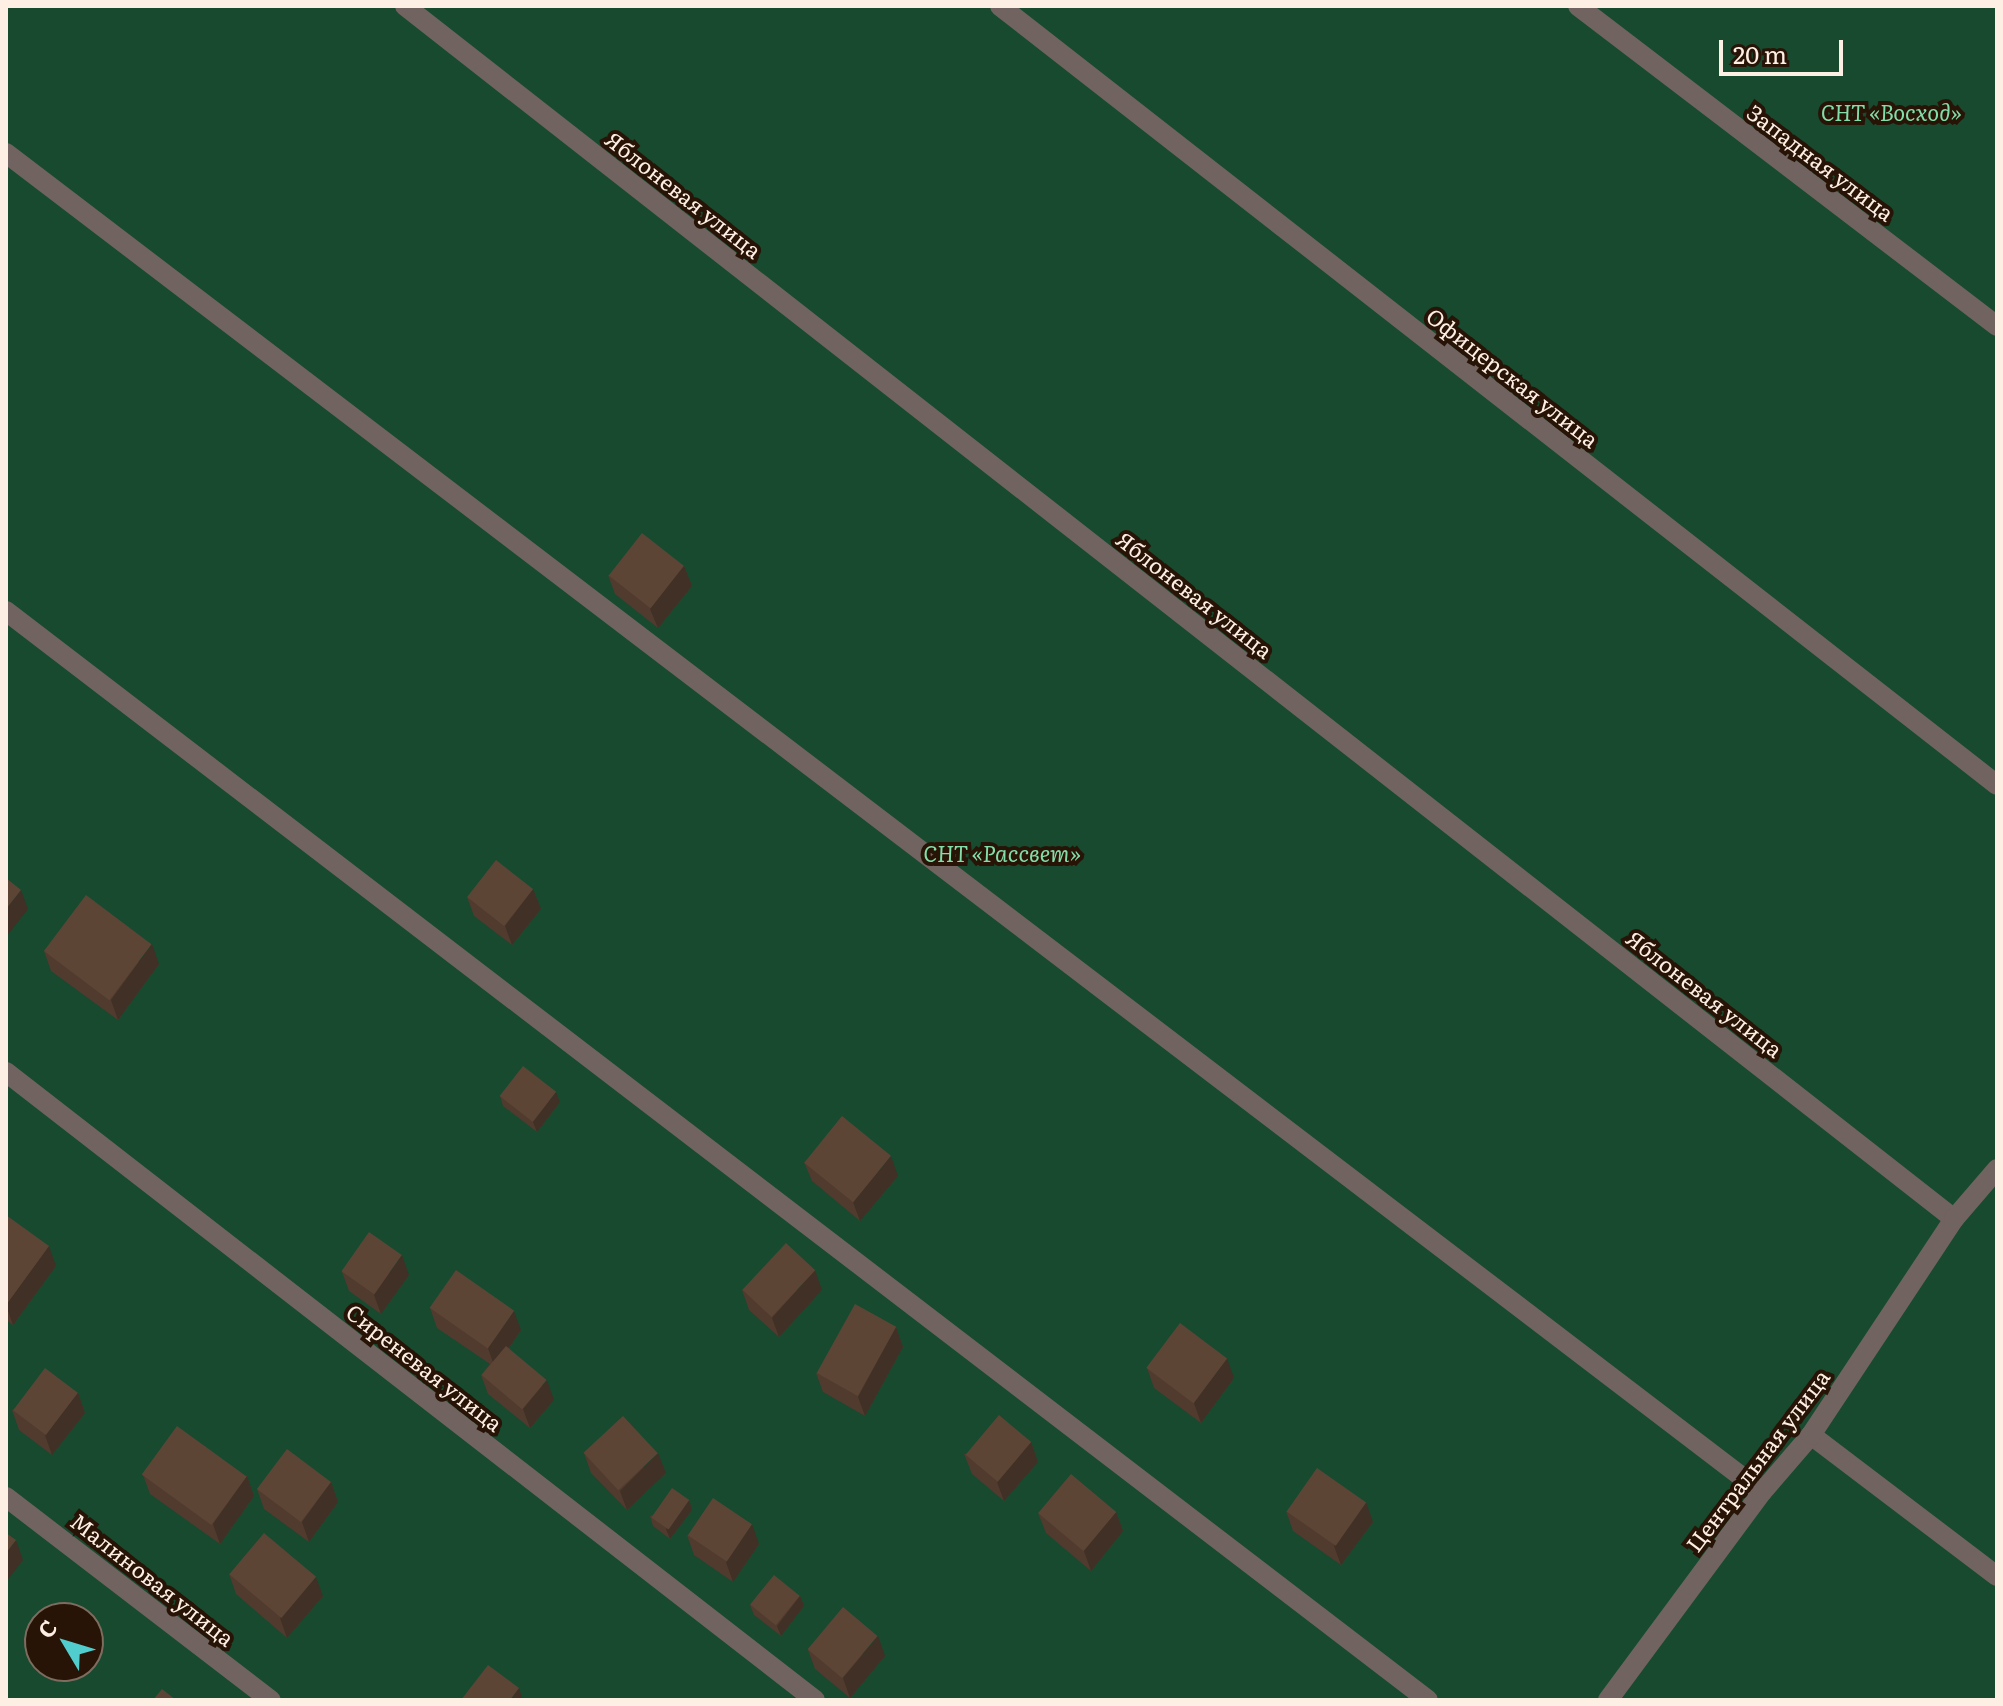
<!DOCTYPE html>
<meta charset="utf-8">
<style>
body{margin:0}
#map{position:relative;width:2003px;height:1706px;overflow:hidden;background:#321d0f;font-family:Literata,serif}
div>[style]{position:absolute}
.green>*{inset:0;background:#174a2f}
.street>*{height:20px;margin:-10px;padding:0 10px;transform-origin:10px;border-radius:10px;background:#716360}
.wall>*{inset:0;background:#503b2e}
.shaded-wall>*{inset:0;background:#413026}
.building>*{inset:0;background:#5d4536;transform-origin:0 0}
span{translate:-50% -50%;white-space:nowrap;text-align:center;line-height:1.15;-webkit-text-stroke:8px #281406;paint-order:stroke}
.park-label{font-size:22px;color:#83dda9;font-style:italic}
.street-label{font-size:22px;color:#feefe5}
.frame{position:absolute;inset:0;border:8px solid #feefe5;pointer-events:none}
.north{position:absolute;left:24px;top:1602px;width:80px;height:80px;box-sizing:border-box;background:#281406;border:2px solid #7e6c5f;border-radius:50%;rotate:308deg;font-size:22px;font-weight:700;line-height:32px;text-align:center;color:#feefe5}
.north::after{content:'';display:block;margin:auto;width:28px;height:36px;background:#52cdce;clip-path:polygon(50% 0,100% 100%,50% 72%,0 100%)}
.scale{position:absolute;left:1719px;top:40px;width:124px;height:36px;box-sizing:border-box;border:4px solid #feefe5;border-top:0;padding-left:10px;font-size:24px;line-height:28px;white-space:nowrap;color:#feefe5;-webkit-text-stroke:6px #281406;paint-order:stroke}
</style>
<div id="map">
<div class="green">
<div style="clip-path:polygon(evenodd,6px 6px,1997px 6px,1997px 1700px,6px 1700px,6px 6px,40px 1618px,88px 1618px,88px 1666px,40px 1666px,40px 1618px)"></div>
</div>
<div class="street">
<div style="left:405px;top:6px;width:1967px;rotate:38.06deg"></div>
<div style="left:1000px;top:6px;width:1265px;rotate:38deg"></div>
<div style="left:1578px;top:6px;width:527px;rotate:37.37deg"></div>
<div style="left:6px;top:153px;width:2208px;rotate:37.33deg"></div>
<div style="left:6px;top:611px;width:1791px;rotate:37.45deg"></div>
<div style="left:6px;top:1072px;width:1024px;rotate:37.82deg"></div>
<div style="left:1811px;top:1435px;width:233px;rotate:37.2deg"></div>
<div style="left:6px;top:1497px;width:334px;rotate:37.5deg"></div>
<div style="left:1608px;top:1700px;width:259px;rotate:-53.5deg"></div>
<div style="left:1762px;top:1492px;width:75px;rotate:-49.3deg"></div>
<div style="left:1811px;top:1435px;width:259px;rotate:-56.5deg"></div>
<div style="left:1954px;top:1219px;width:66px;rotate:-49.3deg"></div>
</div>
<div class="wall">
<div style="clip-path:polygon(684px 566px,692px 586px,658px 628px,615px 594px,608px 575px)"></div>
<div style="clip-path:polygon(533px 889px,541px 909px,512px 945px,474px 916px,467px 897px)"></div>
<div style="clip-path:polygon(44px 951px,159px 964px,118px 1020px,51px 971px)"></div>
<div style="clip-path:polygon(500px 1096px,560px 1102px,537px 1132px,503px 1106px)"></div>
<div style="clip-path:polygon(804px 1162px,898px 1176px,860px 1221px,812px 1181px)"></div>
<div style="clip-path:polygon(6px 1215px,56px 1266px,13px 1325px,6px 1320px)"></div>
<div style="clip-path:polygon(342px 1272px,409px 1275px,381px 1314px,349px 1291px)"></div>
<div style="clip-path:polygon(742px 1290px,822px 1290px,779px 1337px,749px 1310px)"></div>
<div style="clip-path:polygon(430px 1308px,521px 1330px,509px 1348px,554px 1400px,530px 1428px,488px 1394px,481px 1375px,490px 1364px,437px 1328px)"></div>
<div style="clip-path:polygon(896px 1327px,903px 1347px,865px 1416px,823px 1392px,816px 1373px)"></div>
<div style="clip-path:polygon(1147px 1368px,1234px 1378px,1201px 1423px,1154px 1388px)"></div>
<div style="clip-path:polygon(78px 1393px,85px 1413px,52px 1455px,19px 1430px,12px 1410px)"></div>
<div style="clip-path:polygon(1031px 1442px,1038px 1462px,1004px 1501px,972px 1474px,964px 1454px)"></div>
<div style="clip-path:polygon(584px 1453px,666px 1473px,627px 1510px,591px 1473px)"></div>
<div style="clip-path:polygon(143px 1475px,247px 1476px,254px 1496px,220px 1544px,150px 1494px)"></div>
<div style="clip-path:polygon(331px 1482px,338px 1502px,309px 1542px,264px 1509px,257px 1489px)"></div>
<div style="clip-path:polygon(689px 1500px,692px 1510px,670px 1539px,653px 1526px,650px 1516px)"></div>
<div style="clip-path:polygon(1286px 1511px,1373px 1522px,1341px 1565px,1293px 1531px)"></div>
<div style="clip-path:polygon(1116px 1512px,1123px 1531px,1091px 1571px,1046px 1533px,1038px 1513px)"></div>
<div style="clip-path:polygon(687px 1535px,759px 1544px,733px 1582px,694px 1555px)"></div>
<div style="clip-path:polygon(229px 1574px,323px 1596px,287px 1638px,236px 1594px)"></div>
<div style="clip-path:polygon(800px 1596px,804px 1606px,781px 1636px,754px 1615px,750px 1605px)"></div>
<div style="clip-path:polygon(808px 1650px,885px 1656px,850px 1698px,815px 1669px)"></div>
</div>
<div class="shaded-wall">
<div style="clip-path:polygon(684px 566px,692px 586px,658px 628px,650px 609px)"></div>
<div style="clip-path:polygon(533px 889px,541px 909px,512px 945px,505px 926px)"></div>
<div style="clip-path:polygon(21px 890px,28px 909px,6px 937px,6px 909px)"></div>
<div style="clip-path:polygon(152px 944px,159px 964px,118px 1020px,111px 1000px)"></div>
<div style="clip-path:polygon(556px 1092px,560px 1102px,537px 1132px,533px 1122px)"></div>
<div style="clip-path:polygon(891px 1156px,898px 1176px,860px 1221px,853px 1202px)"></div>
<div style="clip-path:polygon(49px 1246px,56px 1266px,13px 1325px,6px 1305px)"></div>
<div style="clip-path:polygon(402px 1255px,409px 1275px,381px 1314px,374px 1295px)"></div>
<div style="clip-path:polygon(815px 1270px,822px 1290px,779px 1337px,772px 1318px)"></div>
<div style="clip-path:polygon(514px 1311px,521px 1330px,495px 1368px,488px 1348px)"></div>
<div style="clip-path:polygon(896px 1327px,903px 1347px,865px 1416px,858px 1397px)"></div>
<div style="clip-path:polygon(1227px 1358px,1234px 1378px,1201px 1423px,1194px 1403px)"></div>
<div style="clip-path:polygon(547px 1380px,554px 1400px,530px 1428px,523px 1409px)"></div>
<div style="clip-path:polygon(78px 1393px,85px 1413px,52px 1455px,45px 1435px)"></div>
<div style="clip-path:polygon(1031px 1442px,1038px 1462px,1004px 1501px,997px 1482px)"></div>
<div style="clip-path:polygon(658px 1453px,666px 1473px,627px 1510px,620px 1491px)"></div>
<div style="clip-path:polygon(247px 1476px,254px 1496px,220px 1544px,213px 1524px)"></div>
<div style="clip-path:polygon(331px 1482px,338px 1502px,309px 1542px,302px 1522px)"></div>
<div style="clip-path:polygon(689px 1500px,692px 1510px,670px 1539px,666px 1529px)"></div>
<div style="clip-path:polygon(1366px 1502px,1373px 1522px,1341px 1565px,1334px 1546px)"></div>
<div style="clip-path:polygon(1116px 1512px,1123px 1531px,1091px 1571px,1084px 1551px)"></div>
<div style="clip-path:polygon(752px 1524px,759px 1544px,733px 1582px,726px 1562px)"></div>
<div style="clip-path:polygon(16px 1540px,23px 1560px,6px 1582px,6px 1553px)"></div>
<div style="clip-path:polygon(316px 1577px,323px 1596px,287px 1638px,280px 1618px)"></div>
<div style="clip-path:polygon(800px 1596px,804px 1606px,781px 1636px,777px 1626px)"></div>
<div style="clip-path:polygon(878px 1636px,885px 1656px,850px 1698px,843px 1678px)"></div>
<div style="clip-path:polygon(519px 1688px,523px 1700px,510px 1700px)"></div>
</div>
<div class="building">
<div style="left:642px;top:533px;width:53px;height:54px;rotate:38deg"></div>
<div style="left:496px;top:860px;width:47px;height:47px;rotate:38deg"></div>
<div style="clip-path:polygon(6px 878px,21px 890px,6px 909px)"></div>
<div style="left:86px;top:895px;width:82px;height:70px;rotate:37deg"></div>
<div style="left:523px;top:1066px;width:42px;height:38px;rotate:38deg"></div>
<div style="left:842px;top:1116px;width:63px;height:60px;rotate:39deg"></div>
<div style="clip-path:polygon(6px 1215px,49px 1246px,6px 1305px)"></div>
<div style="left:369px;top:1232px;width:40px;height:48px;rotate:35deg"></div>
<div style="left:786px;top:1243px;width:40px;height:64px;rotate:43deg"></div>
<div style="left:456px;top:1270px;width:71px;height:46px;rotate:35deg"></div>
<div style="left:855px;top:1304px;width:47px;height:79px;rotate:29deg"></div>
<div style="left:1180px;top:1323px;width:59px;height:56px;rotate:37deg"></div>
<div style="left:506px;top:1346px;width:53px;height:38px;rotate:40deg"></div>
<div style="left:45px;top:1368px;width:41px;height:53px;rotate:37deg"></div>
<div style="left:999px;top:1415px;width:42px;height:52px;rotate:40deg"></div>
<div style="left:623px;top:1416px;width:51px;height:54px;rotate:47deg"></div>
<div style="left:177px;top:1426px;width:86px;height:60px;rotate:36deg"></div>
<div style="left:287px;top:1449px;width:55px;height:50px;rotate:37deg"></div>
<div style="left:1317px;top:1468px;width:60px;height:53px;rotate:35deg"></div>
<div style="left:1071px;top:1474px;width:59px;height:51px;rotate:40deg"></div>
<div style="left:672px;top:1488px;width:21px;height:36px;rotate:35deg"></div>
<div style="left:713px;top:1498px;width:47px;height:45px;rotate:34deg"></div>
<div style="clip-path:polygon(6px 1533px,16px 1540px,6px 1553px)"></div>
<div style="left:264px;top:1533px;width:68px;height:54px;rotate:40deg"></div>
<div style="left:774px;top:1575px;width:33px;height:38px;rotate:39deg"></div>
<div style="left:843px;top:1607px;width:45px;height:55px;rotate:40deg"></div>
<div style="clip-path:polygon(488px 1665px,519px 1688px,510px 1700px,461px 1700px)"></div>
<div style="clip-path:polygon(162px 1689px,176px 1700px,153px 1700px)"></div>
</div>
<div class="park-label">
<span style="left:1891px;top:112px">СНТ «Восход»</span>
<span style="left:1002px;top:853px">СНТ «Рассвет»</span>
</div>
<div class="street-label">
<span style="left:1821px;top:162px;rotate:37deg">Западная улица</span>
<span style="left:684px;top:194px;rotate:38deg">Яблоневая улица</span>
<span style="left:1513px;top:377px;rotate:38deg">Офицерская улица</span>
<span style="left:1195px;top:594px;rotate:38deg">Яблоневая улица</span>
<span style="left:1705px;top:993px;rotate:38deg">Яблоневая улица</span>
<span style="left:425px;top:1367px;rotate:38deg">Сиреневая улица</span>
<span style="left:1757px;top:1460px;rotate:-53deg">Центральная улица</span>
<span style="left:153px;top:1579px;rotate:38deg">Малиновая улица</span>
</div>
<div class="frame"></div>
<div class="north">С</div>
<div class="scale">20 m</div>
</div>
